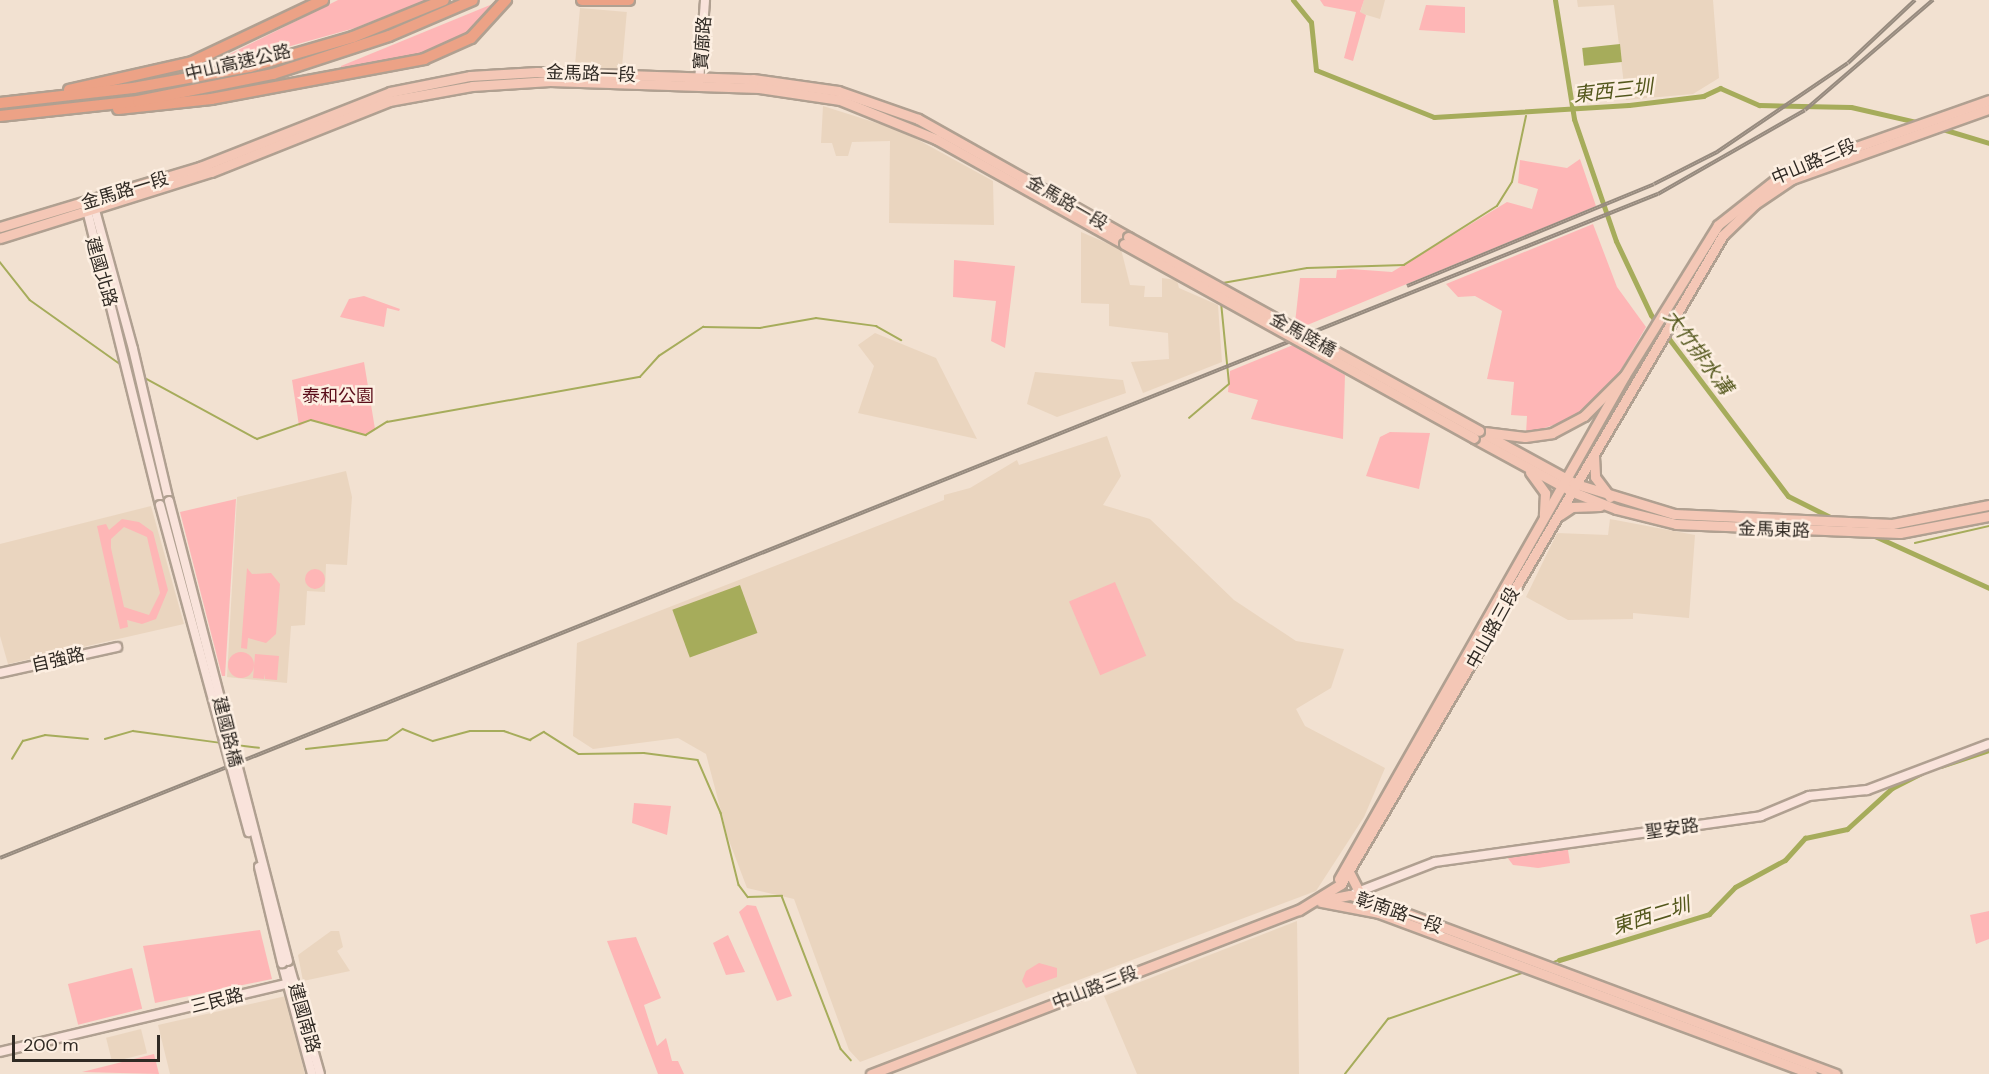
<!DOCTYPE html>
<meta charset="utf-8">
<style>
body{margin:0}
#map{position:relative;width:1989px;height:1074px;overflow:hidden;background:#f2e1d1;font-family:"DM Sans","Noto Sans TC",sans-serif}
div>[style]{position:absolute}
.built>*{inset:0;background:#ead5bf;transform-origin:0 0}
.green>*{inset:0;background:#feb6b6;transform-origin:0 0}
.round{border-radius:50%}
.water>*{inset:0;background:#a6ac5b;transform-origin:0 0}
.stream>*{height:1.5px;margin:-0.75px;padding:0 0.75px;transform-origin:0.75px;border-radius:0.75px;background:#a6ac5b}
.canal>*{height:5px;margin:-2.5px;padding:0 2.5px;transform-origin:2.5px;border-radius:2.5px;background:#a6ac5b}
.roads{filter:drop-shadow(2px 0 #b0a091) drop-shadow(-2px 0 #b0a091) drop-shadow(0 2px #b0a091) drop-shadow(0 -2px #b0a091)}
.secondary>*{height:8px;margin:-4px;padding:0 4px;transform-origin:4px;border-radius:4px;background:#f9e3db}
.primary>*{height:9px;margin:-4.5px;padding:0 4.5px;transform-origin:4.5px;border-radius:4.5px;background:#f4c7b6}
.highway>*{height:10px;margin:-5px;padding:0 5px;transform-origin:5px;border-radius:5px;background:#eca286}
.rail>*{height:4px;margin-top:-2px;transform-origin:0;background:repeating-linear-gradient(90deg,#fdefe2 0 4.5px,#978b7f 0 9px);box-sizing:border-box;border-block:2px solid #978b7f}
.bridges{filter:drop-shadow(2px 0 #b0a091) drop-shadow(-2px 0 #b0a091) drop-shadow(0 2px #b0a091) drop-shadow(0 -2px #b0a091)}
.secondary-bridge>*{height:8px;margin:-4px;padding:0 4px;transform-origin:4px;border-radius:4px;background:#f9e3db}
.primary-bridge>*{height:9px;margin:-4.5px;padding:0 4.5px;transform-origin:4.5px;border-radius:4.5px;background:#f4c7b6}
span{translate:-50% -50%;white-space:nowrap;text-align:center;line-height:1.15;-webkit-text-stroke:5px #fdefe2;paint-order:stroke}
.street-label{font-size:18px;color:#302a24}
.park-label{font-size:18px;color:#5b0e1a}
.water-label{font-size:20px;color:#53571c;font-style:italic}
.scale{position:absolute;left:12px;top:1035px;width:148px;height:27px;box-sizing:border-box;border:3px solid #302a24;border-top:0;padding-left:8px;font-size:18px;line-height:21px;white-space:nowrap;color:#302a24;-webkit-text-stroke:4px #fdefe2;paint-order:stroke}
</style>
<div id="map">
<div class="built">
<div style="clip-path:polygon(1364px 0,1385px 0,1380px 19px,1360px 13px)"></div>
<div style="clip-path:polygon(1577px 0,1713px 0,1719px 78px,1693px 94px,1626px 100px,1614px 5px,1578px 7px)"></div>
<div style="left:580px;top:8px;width:47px;height:59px;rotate:5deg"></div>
<div style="clip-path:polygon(823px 106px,902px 131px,993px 181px,994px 225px,889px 223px,890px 141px,852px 142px,848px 156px,836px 156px,832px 143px,821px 143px)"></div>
<div style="clip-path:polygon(1081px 232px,1121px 249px,1130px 285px,1145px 286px,1144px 297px,1162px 297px,1162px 278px,1177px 280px,1179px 288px,1218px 305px,1222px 362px,1143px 393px,1131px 362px,1169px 359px,1168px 333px,1109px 326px,1109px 304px,1081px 303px)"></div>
<div style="clip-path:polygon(875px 333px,936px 358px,977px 439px,858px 413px,874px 366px,858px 345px)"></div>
<div style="clip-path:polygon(1035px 372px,1123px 380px,1126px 393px,1057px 417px,1027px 404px)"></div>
<div style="clip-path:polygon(1107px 436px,1121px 476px,1103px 505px,1150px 519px,1234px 600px,1296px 641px,1344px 649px,1331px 688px,1296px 709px,1305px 726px,1385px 768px,1364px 817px,1316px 891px,860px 1062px,849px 1050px,794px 899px,747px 888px,728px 838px,706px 754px,678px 738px,593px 749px,573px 736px,577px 643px,944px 500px,944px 495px,970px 488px,1017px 460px,1019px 465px)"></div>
<div style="clip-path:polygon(346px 471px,352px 497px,347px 565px,326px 564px,325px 592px,307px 591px,305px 625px,291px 626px,287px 683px,227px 677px,237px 497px)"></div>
<div style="clip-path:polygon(151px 506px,184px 624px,8px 664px,0 636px,0 544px)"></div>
<div style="clip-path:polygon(1610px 519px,1695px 535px,1689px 618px,1633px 613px,1633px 619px,1568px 620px,1526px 597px,1557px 533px,1608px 535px)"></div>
<div style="clip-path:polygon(1297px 921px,1299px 1074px,1137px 1074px,1104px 996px)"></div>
<div style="clip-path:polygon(331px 931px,339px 931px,343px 947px,337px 951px,350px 971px,303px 981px,298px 955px)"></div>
<div style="clip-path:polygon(286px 996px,305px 1074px,170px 1074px,158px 1025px)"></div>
<div style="left:141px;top:1029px;width:25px;height:36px;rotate:76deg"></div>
</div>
<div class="green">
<div style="clip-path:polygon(338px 0,426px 0,355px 28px,223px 65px,222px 58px)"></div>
<div style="clip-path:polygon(1320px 0,1364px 0,1360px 12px,1366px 15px,1353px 61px,1344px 58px,1356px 12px,1324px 6px)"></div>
<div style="clip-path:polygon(495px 3px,458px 43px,425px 56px,342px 75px,341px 66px)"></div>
<div style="clip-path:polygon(1426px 5px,1465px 7px,1465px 33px,1419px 30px)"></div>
<div style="clip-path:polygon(1580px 159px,1596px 206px,1300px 328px,1295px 323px,1300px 278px,1336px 278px,1337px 270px,1351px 269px,1392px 272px,1507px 202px,1532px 209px,1538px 189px,1518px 183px,1520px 160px,1567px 168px)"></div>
<div style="clip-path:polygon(1593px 224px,1617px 287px,1646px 327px,1618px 375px,1581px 416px,1526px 434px,1527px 416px,1511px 415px,1514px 382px,1487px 379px,1502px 311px,1475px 296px,1458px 297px,1446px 284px)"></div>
<div style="clip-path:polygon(954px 260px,1015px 266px,1005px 348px,991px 341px,996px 301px,953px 297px)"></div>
<div style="clip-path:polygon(364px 296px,400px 309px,399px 311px,387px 308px,384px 327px,340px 317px,349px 299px)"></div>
<div style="clip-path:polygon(1293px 345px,1345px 375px,1343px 439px,1251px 419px,1258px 400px,1228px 392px,1230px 371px)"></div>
<div style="clip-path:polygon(364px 362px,375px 429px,366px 435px,311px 420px,299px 426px,292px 380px)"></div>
<div style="clip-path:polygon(1390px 432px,1430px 433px,1419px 489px,1366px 476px,1380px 437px)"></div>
<div style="clip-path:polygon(236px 499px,225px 676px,222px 676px,180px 512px)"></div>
<div style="clip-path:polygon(evenodd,122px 519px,139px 522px,153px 532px,168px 590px,156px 619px,142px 624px,127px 620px,128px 627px,120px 629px,97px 526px,106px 524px,109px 530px,122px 519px,124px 527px,147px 537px,160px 593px,149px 615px,124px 607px,111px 548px,111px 539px,124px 527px)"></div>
<div style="clip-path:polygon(247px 568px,252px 574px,271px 573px,280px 584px,276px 634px,266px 643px,248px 638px,247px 649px,241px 648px)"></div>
<div class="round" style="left:305px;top:569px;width:20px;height:20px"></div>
<div style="left:1115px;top:582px;width:80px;height:50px;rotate:67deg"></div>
<div class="round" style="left:228px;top:652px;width:26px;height:26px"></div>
<div style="clip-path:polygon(255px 654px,279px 656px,277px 680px,265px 679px,265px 674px,264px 679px,253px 678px)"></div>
<div style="clip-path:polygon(634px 803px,671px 806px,667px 835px,632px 823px)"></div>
<div style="clip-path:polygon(1567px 844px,1570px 863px,1538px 868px,1513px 865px,1504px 853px)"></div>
<div style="clip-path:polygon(747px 905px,756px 906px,792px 996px,777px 1001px,739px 912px)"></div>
<div style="clip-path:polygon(1989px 911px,1989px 939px,1976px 944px,1970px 915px)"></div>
<div style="clip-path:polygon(260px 930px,272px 979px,155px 1003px,143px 946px)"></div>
<div style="clip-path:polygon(728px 935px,738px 957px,745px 972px,726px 975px,713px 943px)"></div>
<div style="clip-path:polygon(636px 937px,661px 998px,644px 1005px,657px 1046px,666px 1038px,672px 1061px,678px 1061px,684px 1074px,658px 1074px,607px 941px)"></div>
<div style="clip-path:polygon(1039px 963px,1057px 968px,1057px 977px,1026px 988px,1022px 981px,1026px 971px)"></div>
<div style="left:132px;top:968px;width:42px;height:66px;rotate:76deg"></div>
<div style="clip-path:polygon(154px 1054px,159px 1074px,82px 1072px)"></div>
</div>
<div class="water">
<div style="left:1620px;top:44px;width:18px;height:38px;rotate:84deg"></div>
<div style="left:740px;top:585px;width:51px;height:72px;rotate:70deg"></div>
</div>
<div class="stream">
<div style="left:0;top:262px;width:48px;rotate:51.7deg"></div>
<div style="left:30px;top:300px;width:114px;rotate:35.4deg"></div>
<div style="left:1223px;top:283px;width:85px;rotate:-10.1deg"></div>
<div style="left:1307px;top:268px;width:97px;rotate:-1.8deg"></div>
<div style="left:1404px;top:265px;width:110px;rotate:-32.4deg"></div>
<div style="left:1497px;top:206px;width:28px;rotate:-58deg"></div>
<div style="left:1512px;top:182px;width:67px;rotate:-78deg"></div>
<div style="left:143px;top:377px;width:130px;rotate:28.5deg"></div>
<div style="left:257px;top:439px;width:57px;rotate:-19.4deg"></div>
<div style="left:311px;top:420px;width:57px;rotate:15.3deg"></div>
<div style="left:366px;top:435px;width:25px;rotate:-32deg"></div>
<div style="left:387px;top:422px;width:257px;rotate:-10.1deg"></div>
<div style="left:640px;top:377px;width:28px;rotate:-48deg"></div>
<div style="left:659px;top:356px;width:53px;rotate:-33.4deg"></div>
<div style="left:703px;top:327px;width:57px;rotate:1deg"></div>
<div style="left:760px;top:328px;width:57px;rotate:-10.1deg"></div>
<div style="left:816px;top:318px;width:61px;rotate:7.6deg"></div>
<div style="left:876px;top:326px;width:29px;rotate:29deg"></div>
<div style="left:1189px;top:418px;width:52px;rotate:-40.4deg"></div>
<div style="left:1229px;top:384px;width:81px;rotate:-95.6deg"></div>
<div style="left:1915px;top:543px;width:76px;rotate:-12.9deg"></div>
<div style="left:105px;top:739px;width:29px;rotate:-16deg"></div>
<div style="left:133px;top:731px;width:90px;rotate:7.7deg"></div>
<div style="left:236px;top:745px;width:23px;rotate:7deg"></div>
<div style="left:306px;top:749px;width:81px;rotate:-6.3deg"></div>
<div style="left:387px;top:740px;width:19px;rotate:-35deg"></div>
<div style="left:403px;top:729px;width:32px;rotate:22deg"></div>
<div style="left:433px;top:741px;width:38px;rotate:-15deg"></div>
<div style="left:470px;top:731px;width:34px"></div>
<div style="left:504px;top:731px;width:28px;rotate:19deg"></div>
<div style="left:530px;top:740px;width:16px;rotate:-30deg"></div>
<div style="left:544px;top:732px;width:41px;rotate:32.2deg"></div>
<div style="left:579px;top:754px;width:65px;rotate:-0.9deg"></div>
<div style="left:644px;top:753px;width:54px;rotate:7.4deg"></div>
<div style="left:698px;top:760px;width:58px;rotate:66.5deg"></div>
<div style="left:721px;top:813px;width:74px;rotate:76deg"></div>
<div style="left:739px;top:885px;width:15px;rotate:53deg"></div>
<div style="left:748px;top:897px;width:34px;rotate:-2deg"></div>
<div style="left:782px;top:896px;width:164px;rotate:68.9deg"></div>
<div style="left:841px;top:1049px;width:15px;rotate:48deg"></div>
<div style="left:12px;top:759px;width:21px;rotate:-59deg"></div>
<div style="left:23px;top:741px;width:23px;rotate:-15deg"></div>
<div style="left:45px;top:735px;width:43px;rotate:5.3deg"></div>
<div style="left:1549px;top:964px;width:11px;rotate:-22deg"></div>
<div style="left:1345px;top:1074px;width:70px;rotate:-52deg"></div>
<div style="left:1388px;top:1019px;width:145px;rotate:-18.9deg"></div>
</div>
<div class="canal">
<div style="left:1293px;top:0;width:28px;rotate:51deg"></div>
<div style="left:1311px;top:22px;width:48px;rotate:84.1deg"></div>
<div style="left:1316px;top:70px;width:127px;rotate:21.7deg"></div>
<div style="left:1434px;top:117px;width:195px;rotate:-3.5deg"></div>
<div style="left:1629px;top:105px;width:75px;rotate:-6.9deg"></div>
<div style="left:1703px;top:96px;width:19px;rotate:-25deg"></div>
<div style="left:1720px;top:88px;width:43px;rotate:23.6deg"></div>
<div style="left:1759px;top:105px;width:92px;rotate:1.2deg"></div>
<div style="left:1851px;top:107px;width:72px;rotate:12.9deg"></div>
<div style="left:1555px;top:0;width:121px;rotate:80.9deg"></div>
<div style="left:1574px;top:119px;width:129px;rotate:71deg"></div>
<div style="left:1616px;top:241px;width:82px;rotate:64.7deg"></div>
<div style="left:1651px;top:315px;width:227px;rotate:52.9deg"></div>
<div style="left:1788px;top:496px;width:51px;rotate:26.6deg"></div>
<div style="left:1939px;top:128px;width:52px;rotate:16.7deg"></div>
<div style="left:1868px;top:533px;width:133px;rotate:24.4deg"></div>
<div style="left:1941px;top:766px;width:51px;rotate:-18.4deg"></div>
<div style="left:1559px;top:960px;width:157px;rotate:-17deg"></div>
<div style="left:1709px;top:914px;width:37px;rotate:-46deg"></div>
<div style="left:1735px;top:887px;width:57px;rotate:-28.4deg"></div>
<div style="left:1785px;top:860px;width:30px;rotate:-48deg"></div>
<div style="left:1805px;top:838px;width:43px;rotate:-12.1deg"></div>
<div style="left:1847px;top:829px;width:61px;rotate:-42.3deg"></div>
<div style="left:1892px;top:788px;width:33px;rotate:-27deg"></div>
</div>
<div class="roads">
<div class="secondary">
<div style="left:699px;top:82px;width:82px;rotate:-85.8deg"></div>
<div style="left:89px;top:205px;width:8px;rotate:40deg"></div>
<div style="left:95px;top:210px;width:144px;rotate:74.7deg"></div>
<div style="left:133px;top:349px;width:156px;rotate:76.7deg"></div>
<div style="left:86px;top:206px;width:308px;rotate:76.1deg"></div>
<div style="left:0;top:673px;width:120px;rotate:-12.5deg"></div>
<div style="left:1355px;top:893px;width:86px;rotate:-21.2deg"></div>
<div style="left:1435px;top:862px;width:329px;rotate:-8deg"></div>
<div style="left:1761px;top:816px;width:52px;rotate:-22.6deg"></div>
<div style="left:1809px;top:796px;width:58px;rotate:-5.9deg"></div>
<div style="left:1867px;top:790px;width:130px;rotate:-20.7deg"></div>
<div style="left:288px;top:961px;width:117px;rotate:74.2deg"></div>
<div style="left:282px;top:963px;width:115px;rotate:74.9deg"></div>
<div style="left:0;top:1052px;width:302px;rotate:-13.4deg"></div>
</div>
<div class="primary">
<div style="left:0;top:227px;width:209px;rotate:-16.7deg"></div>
<div style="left:200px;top:167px;width:204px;rotate:-21.5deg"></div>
<div style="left:390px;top:92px;width:82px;rotate:-11.3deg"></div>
<div style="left:470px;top:76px;width:67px;rotate:-3.4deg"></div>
<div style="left:537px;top:72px;width:216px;rotate:1.9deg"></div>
<div style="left:753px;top:79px;width:86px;rotate:8deg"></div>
<div style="left:838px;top:91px;width:85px;rotate:19.3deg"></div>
<div style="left:918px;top:119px;width:241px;rotate:29.3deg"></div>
<div style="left:0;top:238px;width:221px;rotate:-17.4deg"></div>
<div style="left:211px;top:172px;width:192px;rotate:-21.7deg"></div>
<div style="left:389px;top:101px;width:84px;rotate:-10.2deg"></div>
<div style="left:472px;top:86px;width:78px;rotate:-3.7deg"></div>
<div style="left:550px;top:81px;width:209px;rotate:1.9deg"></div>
<div style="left:759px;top:88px;width:82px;rotate:8.4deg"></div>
<div style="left:840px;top:100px;width:104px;rotate:22.1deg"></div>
<div style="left:936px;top:139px;width:215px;rotate:29.2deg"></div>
<div style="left:1479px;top:431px;width:111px;rotate:28.7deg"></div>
<div style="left:1576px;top:484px;width:102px;rotate:17deg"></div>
<div style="left:1674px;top:514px;width:218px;rotate:2.6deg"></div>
<div style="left:1892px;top:524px;width:99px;rotate:-11.1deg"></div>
<div style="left:1484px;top:432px;width:41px;rotate:7deg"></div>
<div style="left:1525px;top:437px;width:27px;rotate:-8deg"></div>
<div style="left:1552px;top:433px;width:36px;rotate:-28deg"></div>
<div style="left:1584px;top:416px;width:55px;rotate:-45deg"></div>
<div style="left:1474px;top:438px;width:113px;rotate:28.6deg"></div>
<div style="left:1573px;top:492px;width:46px;rotate:21.6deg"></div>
<div style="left:1616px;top:509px;width:62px;rotate:14deg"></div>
<div style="left:1676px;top:524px;width:224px;rotate:2.3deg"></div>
<div style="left:1900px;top:533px;width:91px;rotate:-10.8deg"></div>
<div style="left:1594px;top:456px;width:21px;rotate:87deg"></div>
<div style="left:1595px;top:477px;width:25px;rotate:53deg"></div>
<div style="left:1530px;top:472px;width:26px;rotate:54deg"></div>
<div style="left:1545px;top:493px;width:22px;rotate:93deg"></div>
<div style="left:1560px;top:515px;width:14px;rotate:-34deg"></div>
<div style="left:1572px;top:507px;width:28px;rotate:-2deg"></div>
<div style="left:1348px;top:870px;width:36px;rotate:63deg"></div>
<div style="left:1339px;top:879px;width:579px;rotate:-60.43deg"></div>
<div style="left:1625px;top:375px;width:176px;rotate:-58.2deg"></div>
<div style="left:1718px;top:225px;width:85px;rotate:-38.3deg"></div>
<div style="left:1785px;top:172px;width:216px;rotate:-19.4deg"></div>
<div style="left:1324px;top:900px;width:26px;rotate:-11deg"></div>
<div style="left:1350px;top:895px;width:35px;rotate:16deg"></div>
<div style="left:1384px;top:905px;width:482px;rotate:20.5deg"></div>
<div style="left:1321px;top:902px;width:59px;rotate:10.7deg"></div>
<div style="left:1379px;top:913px;width:462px;rotate:20.4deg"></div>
<div style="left:871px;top:1074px;width:458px;rotate:-21deg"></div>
<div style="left:1299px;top:910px;width:49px;rotate:-31.8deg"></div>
<div style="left:1341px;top:884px;width:753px;rotate:-59.52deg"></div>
<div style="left:1723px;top:235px;width:45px;rotate:-44.1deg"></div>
<div style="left:1755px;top:204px;width:45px;rotate:-34deg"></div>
<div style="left:1792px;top:179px;width:209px;rotate:-19.6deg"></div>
</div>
<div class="highway">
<div style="left:582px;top:0;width:47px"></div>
<div style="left:69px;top:90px;width:126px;rotate:-12.8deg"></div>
<div style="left:192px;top:62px;width:145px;rotate:-25.3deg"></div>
<div style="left:0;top:103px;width:134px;rotate:-6.4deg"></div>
<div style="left:133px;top:88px;width:119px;rotate:-10.2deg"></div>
<div style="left:250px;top:67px;width:107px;rotate:-16.2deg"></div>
<div style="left:353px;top:37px;width:98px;rotate:-22.1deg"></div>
<div style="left:118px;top:109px;width:94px;rotate:-6.1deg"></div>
<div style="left:211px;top:99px;width:217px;rotate:-10.6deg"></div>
<div style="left:424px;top:59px;width:51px;rotate:-24.1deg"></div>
<div style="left:471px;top:38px;width:52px;rotate:-47.4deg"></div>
<div style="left:0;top:116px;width:139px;rotate:-6.2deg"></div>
<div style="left:138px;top:101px;width:138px;rotate:-11.3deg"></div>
<div style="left:273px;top:74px;width:122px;rotate:-18.1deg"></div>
<div style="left:389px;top:36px;width:91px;rotate:-23.2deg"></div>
</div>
</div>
<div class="rail">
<div style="left:1407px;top:286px;width:267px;rotate:-22.4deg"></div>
<div style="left:1654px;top:184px;width:71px;rotate:-26.9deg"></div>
<div style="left:1717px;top:152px;width:158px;rotate:-34.2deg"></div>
<div style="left:1848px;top:63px;width:92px;rotate:-43.2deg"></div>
<div style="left:0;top:858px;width:1786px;rotate:-21.83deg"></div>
<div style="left:1658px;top:194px;width:169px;rotate:-29.7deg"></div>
<div style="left:1805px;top:110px;width:169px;rotate:-40.7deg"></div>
</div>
<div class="bridges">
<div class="secondary-bridge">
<div style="left:169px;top:501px;width:475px;rotate:75.5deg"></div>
<div style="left:160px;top:505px;width:339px;rotate:74.8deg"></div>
<div style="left:259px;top:867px;width:99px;rotate:76.5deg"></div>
</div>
<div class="primary-bridge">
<div style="left:1128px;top:237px;width:401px;rotate:28.9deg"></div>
<div style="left:1124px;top:244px;width:400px;rotate:29deg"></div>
</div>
</div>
<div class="street-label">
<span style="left:703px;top:43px;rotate:-86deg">寶廍路</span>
<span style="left:238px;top:63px;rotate:-13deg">中山高速公路</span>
<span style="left:591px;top:74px;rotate:2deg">金馬路一段</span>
<span style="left:1814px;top:162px;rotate:-23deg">中山路三段</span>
<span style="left:125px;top:191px;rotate:-17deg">金馬路一段</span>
<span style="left:1067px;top:203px;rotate:30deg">金馬路一段</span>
<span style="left:101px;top:272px;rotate:74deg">建國北路</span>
<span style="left:1303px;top:335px;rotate:29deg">金馬陸橋</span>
<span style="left:1774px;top:530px;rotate:2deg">金馬東路</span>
<span style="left:1493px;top:628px;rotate:-61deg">中山路三段</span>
<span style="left:58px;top:660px;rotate:-13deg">自強路</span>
<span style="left:227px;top:732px;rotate:76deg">建國路橋</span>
<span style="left:1672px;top:829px;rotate:-8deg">聖安路</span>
<span style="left:1399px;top:913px;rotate:19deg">彰南路一段</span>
<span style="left:1095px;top:988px;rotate:-21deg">中山路三段</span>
<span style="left:217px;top:1001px;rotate:-14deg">三民路</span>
<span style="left:304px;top:1018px;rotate:74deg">建國南路</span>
</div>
<div class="park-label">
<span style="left:338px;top:396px">泰和公園</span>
</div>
<div class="water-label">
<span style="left:1613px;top:91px;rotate:-6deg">東西三圳</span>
<span style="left:1698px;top:352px;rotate:53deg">大竹排水溝</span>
<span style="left:1651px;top:916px;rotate:-17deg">東西二圳</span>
</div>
<div class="scale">200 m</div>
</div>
